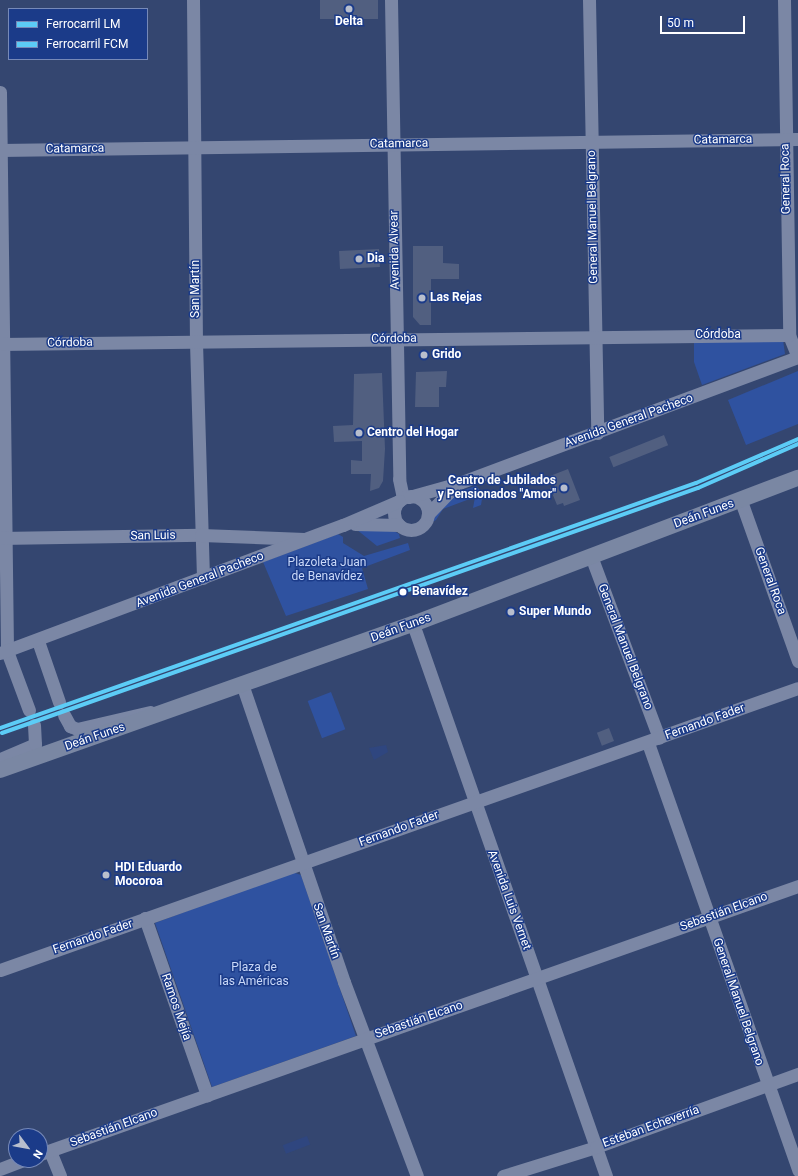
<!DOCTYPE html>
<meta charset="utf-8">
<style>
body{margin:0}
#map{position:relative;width:798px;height:1176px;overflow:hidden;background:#344670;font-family:Roboto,sans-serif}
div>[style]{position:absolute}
.green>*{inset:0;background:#2f52a0;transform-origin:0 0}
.water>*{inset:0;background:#2f467f;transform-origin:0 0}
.building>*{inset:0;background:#515f80;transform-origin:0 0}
.minor>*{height:13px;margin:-6.5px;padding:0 6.5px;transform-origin:6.5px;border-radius:6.5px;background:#7b87a5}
.minor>.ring{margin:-6.5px;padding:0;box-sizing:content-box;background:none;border:13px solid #7b87a5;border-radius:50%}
.major>*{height:16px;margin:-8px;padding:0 8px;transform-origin:8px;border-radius:8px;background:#7a87a3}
.rail-1>*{height:4px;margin:-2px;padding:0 2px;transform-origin:2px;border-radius:2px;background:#5cccf6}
.rail-2>*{height:4px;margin:-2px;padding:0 2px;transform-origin:2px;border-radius:2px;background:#5cccf6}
.dots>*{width:11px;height:11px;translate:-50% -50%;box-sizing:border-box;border:2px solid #1b3b89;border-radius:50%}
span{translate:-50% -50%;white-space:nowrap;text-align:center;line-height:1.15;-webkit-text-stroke:3px #1b3b89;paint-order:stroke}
.poi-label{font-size:12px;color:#fff;font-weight:700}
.left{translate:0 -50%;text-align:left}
.right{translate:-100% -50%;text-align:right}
.street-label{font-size:12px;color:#fff}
.park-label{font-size:12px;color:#cad9f9}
.stop-label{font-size:12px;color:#fff;font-weight:700}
.legend{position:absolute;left:8px;top:8px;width:140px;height:52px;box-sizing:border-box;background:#1b3b89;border:1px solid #7689b8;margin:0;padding:5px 7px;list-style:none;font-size:12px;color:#fff}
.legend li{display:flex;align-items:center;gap:8px;height:20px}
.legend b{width:20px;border:1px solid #7689b8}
.north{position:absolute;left:8px;top:1128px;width:40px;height:40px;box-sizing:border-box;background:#1b3b89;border:1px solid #7689b8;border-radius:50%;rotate:122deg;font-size:11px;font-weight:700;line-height:16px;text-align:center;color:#fff}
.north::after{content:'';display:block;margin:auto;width:14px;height:18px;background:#b8becd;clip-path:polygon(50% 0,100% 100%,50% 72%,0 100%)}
.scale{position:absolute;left:660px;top:16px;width:85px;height:18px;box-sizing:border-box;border:2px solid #fff;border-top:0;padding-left:5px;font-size:12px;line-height:14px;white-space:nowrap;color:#fff;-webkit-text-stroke:3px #1b3b89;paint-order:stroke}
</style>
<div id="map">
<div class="green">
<div style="clip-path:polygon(783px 340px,785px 354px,702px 385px,694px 362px,694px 341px)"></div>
<div style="clip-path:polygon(798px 371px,798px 424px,746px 445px,728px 400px)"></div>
<div style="clip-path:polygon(476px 486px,483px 493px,481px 505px,473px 508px,475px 497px,443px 509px,436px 520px,430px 523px,438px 508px,454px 493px)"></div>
<div style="clip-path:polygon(388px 527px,399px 534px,400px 538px,377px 546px,356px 529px)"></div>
<div style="clip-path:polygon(338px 534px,343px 537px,343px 543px,364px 556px,408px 543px,410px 550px,362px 568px,368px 589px,286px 616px,263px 562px)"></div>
<div style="left:331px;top:692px;width:40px;height:25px;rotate:69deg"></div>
<div style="clip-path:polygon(292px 872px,301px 875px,356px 1036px,212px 1087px,155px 923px)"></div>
</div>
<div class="water">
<div style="clip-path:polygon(386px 745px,388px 752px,374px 760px,369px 748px)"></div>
<div style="left:307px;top:1136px;width:9px;height:26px;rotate:69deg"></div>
</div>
<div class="building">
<div style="left:320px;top:0;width:58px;height:19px"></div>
<div style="clip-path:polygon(413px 246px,443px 246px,443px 263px,459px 264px,459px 279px,431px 279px,431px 325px,420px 325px,413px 317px)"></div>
<div style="left:379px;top:249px;width:18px;height:40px;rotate:87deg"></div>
<div style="clip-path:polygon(447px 371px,446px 387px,439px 387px,439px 407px,415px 407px,416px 372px)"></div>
<div style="clip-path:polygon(382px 373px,385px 449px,383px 481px,379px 488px,370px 491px,371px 474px,351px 474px,351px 460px,362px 461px,362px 441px,334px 442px,333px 426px,353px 425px,354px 374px)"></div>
<div style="left:664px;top:435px;width:11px;height:59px;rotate:68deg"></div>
<div style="clip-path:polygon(568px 469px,580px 500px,564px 506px,563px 503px,557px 505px,550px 488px,555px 487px,550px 476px)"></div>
<div style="left:609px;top:728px;width:14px;height:13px;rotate:69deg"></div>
</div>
<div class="minor">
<div style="left:193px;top:0;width:342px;rotate:89.5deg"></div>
<div style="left:196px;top:342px;width:236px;rotate:88.3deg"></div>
<div style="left:391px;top:0;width:479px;rotate:89deg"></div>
<div style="left:399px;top:479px;width:19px;rotate:78deg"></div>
<div style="left:589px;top:0;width:433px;rotate:88.9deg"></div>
<div style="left:784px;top:0;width:335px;rotate:89.1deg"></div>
<div style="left:789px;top:335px;width:24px;rotate:68deg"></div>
<div style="left:0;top:92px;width:559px;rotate:89.28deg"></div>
<div style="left:7px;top:651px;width:63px;rotate:69.6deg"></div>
<div style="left:0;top:150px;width:798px;rotate:-0.79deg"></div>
<div style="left:0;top:344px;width:789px;rotate:-0.65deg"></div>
<div class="ring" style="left:394px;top:496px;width:21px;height:21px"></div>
<div style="left:409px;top:497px;width:52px;rotate:-15.6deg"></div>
<div style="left:459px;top:483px;width:362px;rotate:-20.4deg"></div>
<div style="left:741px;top:501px;width:170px;rotate:70.4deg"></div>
<div style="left:428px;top:514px;width:42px;rotate:-46deg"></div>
<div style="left:355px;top:524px;width:44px;rotate:1.3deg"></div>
<div style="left:0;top:538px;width:201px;rotate:-0.9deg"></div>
<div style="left:201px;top:535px;width:103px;rotate:2.2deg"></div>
<div style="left:591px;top:556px;width:194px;rotate:69.5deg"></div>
<div style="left:413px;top:624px;width:585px;rotate:70.73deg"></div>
<div style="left:38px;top:641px;width:65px;rotate:71deg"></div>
<div style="left:0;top:653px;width:366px;rotate:-20.5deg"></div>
<div style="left:343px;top:525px;width:61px;rotate:-23.2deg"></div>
<div style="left:242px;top:684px;width:315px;rotate:71.1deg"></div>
<div style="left:344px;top:982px;width:207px;rotate:69.4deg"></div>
<div style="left:64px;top:715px;width:13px;rotate:61deg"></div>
<div style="left:70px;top:726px;width:8px;rotate:23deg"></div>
<div style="left:77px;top:729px;width:75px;rotate:-13.1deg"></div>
<div style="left:648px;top:743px;width:453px;rotate:70.6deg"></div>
<div style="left:0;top:759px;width:38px;rotate:-23deg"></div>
<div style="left:35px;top:744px;width:19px;rotate:-93deg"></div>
<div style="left:145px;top:918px;width:188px;rotate:70.7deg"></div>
<div style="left:0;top:970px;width:846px;rotate:-19.46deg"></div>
<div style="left:50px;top:1151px;width:27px;rotate:68deg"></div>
<div style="left:40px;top:1154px;width:804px;rotate:-19.47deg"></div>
<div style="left:0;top:1169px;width:26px;rotate:-21deg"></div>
<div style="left:503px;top:1176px;width:97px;rotate:-17.3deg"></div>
<div style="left:596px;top:1147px;width:215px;rotate:-19.9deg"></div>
</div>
<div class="major">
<div style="left:0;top:770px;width:438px;rotate:-19.5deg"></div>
<div style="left:413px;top:624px;width:412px;rotate:-20.8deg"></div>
</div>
<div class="rail-1">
<div style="left:0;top:728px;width:738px;rotate:-19.39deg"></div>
<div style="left:696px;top:483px;width:111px;rotate:-23.3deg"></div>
</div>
<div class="rail-2">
<div style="left:2px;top:733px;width:738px;rotate:-19.39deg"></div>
<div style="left:698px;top:488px;width:109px;rotate:-23.7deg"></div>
</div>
<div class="dots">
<div style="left:349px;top:9px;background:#b8becd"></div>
<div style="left:359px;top:259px;background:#b8becd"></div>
<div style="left:422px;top:298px;background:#b8becd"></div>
<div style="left:424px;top:355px;background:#b8becd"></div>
<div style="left:359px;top:433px;background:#b8becd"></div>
<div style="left:564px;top:488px;background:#b8becd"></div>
<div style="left:403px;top:592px;background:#fff"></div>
<div style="left:511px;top:612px;background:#b8becd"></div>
<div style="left:106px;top:875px;background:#b8becd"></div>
</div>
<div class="poi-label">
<span style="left:349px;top:22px">Delta</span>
<span class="left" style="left:367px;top:259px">Dia</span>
<span class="left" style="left:430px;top:298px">Las Rejas</span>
<span class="left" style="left:432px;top:355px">Grido</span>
<span class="left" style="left:367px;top:433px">Centro del Hogar</span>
<span class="right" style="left:556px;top:488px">Centro de Jubilados<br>y Pensionados "Amor"</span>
<span class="left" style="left:519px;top:612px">Super Mundo</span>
<span class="left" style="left:115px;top:875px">HDI Eduardo<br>Mocoroa</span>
</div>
<div class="street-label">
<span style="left:723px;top:140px;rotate:-1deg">Catamarca</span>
<span style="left:399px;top:144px;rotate:-1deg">Catamarca</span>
<span style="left:75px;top:149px;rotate:-1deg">Catamarca</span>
<span style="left:786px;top:179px;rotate:-91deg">General Roca</span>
<span style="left:593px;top:217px;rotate:-91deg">General Manuel Belgrano</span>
<span style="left:395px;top:250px;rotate:-91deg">Avenida Alvear</span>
<span style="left:196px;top:289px;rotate:-90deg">San Martín</span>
<span style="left:718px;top:335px">Córdoba</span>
<span style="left:394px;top:339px;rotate:-1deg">Córdoba</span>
<span style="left:70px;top:343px;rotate:-1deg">Córdoba</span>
<span style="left:629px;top:421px;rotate:-20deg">Avenida General Pacheco</span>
<span style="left:704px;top:514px;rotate:-20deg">Deán Funes</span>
<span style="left:153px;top:536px;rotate:-1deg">San Luis</span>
<span style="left:200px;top:580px;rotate:-21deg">Avenida General Pacheco</span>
<span style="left:770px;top:581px;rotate:70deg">General Roca</span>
<span style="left:401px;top:628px;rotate:-20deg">Deán Funes</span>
<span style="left:625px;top:647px;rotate:69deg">General Manuel Belgrano</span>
<span style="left:705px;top:722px;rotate:-20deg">Fernando Fader</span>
<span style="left:95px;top:737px;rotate:-19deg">Deán Funes</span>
<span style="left:399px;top:829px;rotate:-20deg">Fernando Fader</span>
<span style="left:509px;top:900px;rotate:70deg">Avenida Luis Vernet</span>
<span style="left:724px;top:912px;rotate:-20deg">Sebastián Elcano</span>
<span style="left:326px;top:931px;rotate:70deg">San Martín</span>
<span style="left:93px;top:937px;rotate:-19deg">Fernando Fader</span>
<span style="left:738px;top:1002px;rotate:71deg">General Manuel Belgrano</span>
<span style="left:176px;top:1007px;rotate:71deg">Ramos Mejía</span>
<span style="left:419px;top:1020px;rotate:-19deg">Sebastián Elcano</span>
<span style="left:651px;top:1127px;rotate:-20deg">Esteban Echeverría</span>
<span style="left:114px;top:1128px;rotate:-20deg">Sebastián Elcano</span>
</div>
<div class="park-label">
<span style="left:327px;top:570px">Plazoleta Juan<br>de Benavídez</span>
<span style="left:254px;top:975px">Plaza de<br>las Américas</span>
</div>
<div class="stop-label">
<span class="left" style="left:412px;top:592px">Benavídez</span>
</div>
<ul class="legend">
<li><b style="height:5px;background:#5cccf6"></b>Ferrocarril LM</li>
<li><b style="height:5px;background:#5cccf6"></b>Ferrocarril FCM</li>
</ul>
<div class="north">N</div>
<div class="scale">50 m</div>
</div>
